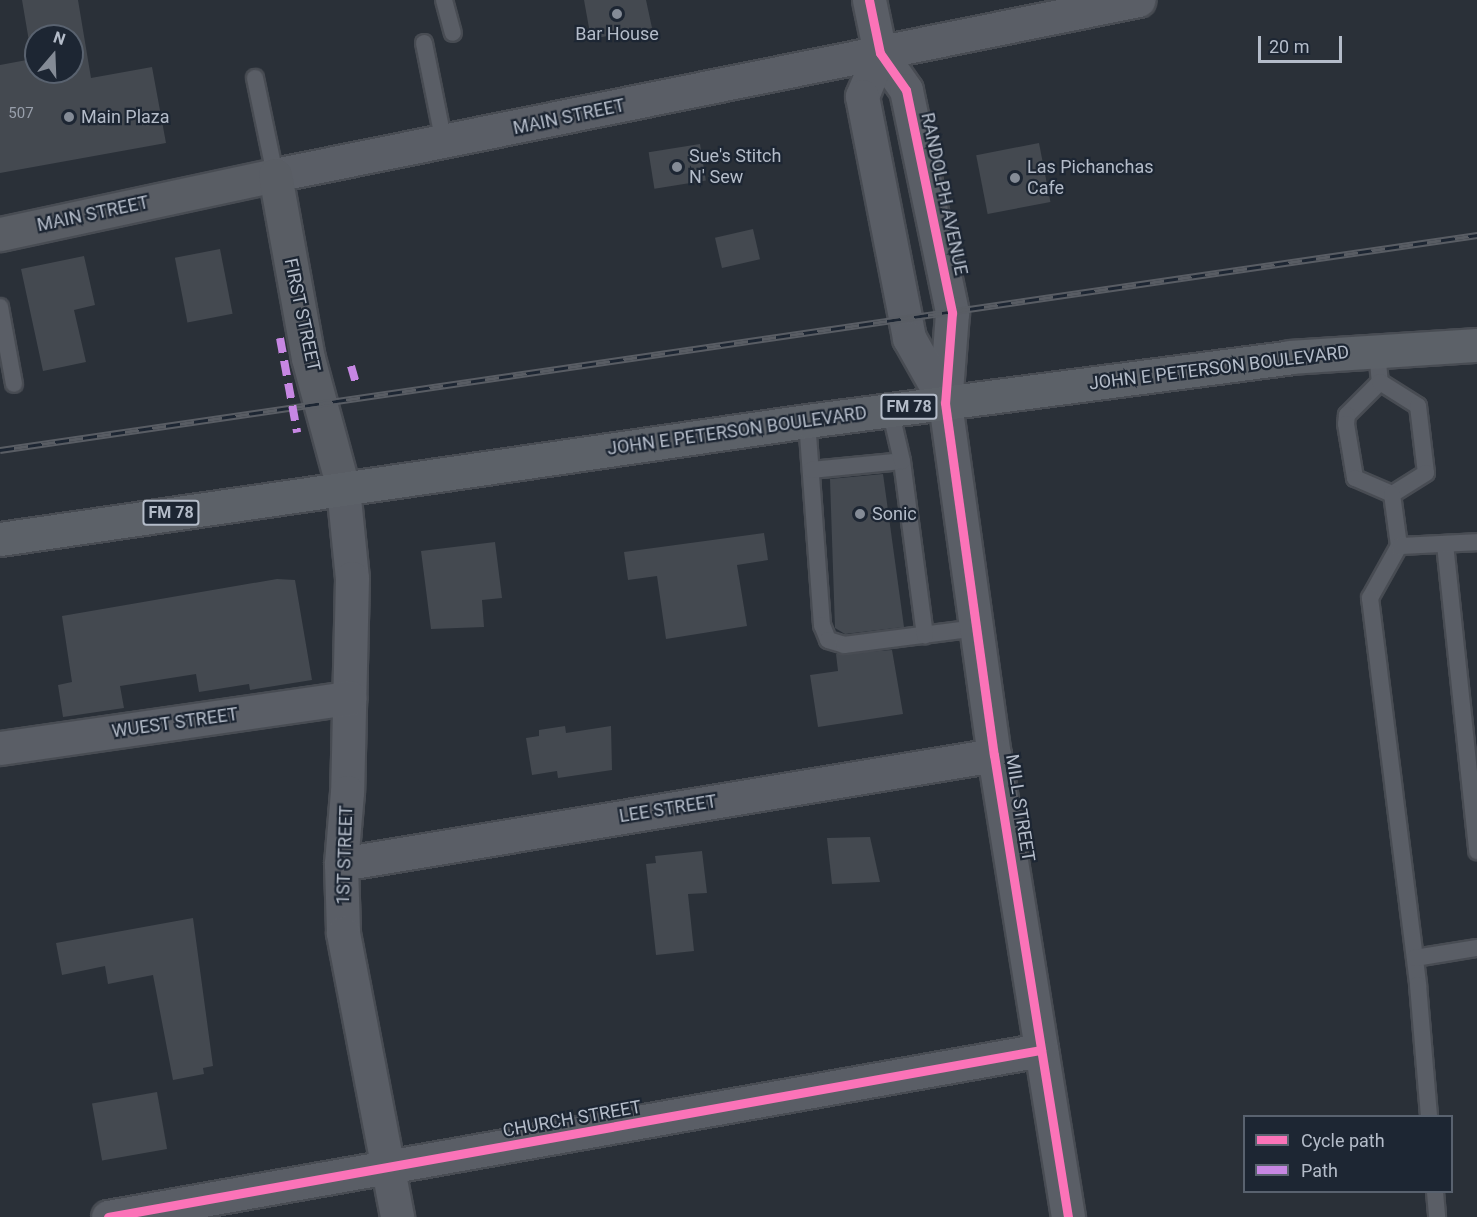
<!DOCTYPE html>
<style>
body{margin:0}
#map{position:relative;width:1477px;height:1217px;overflow:hidden;background:#2a3038;font-family:Roboto,sans-serif}
div>[style]{position:absolute}
.building>*{inset:0;background:#444950;transform-origin:0 0}
.roads{filter:drop-shadow(2px 0 #484c53) drop-shadow(-2px 0 #484c53) drop-shadow(0 2px #484c53) drop-shadow(0 -2px #484c53)}
.service>*{height:16px;margin:-8px;padding:0 8px;transform-origin:8px;border-radius:8px;background:#5a5e66}
.minor>*{height:33px;margin:-16.5px;padding:0 16.5px;transform-origin:16.5px;border-radius:16.5px;background:#5a5e66}
.tertiary>*{height:33px;margin:-16.5px;padding:0 16.5px;transform-origin:16.5px;border-radius:16.5px;background:#5a5e66}
.secondary>*{height:33px;margin:-16.5px;padding:0 16.5px;transform-origin:16.5px;border-radius:16.5px;background:#595d64}
.primary>*{height:33px;margin:-16.5px;padding:0 16.5px;transform-origin:16.5px;border-radius:16.5px;background:#5c6168}
.rail>*{height:7px;margin-top:-3.5px;transform-origin:0;background:repeating-linear-gradient(90deg,#1d2633 0 14px,#595d64 0 28px);box-sizing:border-box;border-block:2px solid #595d64}
.quiet>*{height:8px;margin-top:-4px;transform-origin:0;background:repeating-linear-gradient(90deg,#c787e3 0 15px,transparent 0 23px)}
.cycleway>*{height:9px;margin:-4.5px;padding:0 4.5px;transform-origin:4.5px;border-radius:4.5px;background:#fb73b8}
.dots>*{width:16px;height:16px;translate:-50% -50%;box-sizing:border-box;border:3px solid #1d2633;border-radius:50%}
span{translate:-50% -50%;white-space:nowrap;text-align:center;line-height:1.15;-webkit-text-stroke:4.5px #1d2633;paint-order:stroke}
.number-label{font-size:15px;color:#989fab}
.number-label span{-webkit-text-stroke-width:0}
.shield-label span{padding:2px 4px;background:#1d2633;border:2px solid;border-radius:4px;-webkit-text-stroke-width:0}
.shield-label{font-size:16px;color:#b4bcc9;font-weight:700}
.poi-label{font-size:18px;color:#b4bcc9}
.left{translate:0 -50%;text-align:left}
.street-label{font-size:18px;color:#b4bcc9}
.legend{position:absolute;left:1243px;top:1115px;width:210px;height:78px;box-sizing:border-box;background:#1d2633;border:2px solid #59626f;margin:0;padding:8px 10px;list-style:none;font-size:18px;color:#b4bcc9}
.legend li{display:flex;align-items:center;gap:12px;height:30px}
.legend b{width:30px;border:2px solid #59626f}
.north{position:absolute;left:24px;top:24px;width:60px;height:60px;box-sizing:border-box;background:#1d2633;border:2px solid #59626f;border-radius:50%;rotate:19deg;font-size:16px;font-weight:700;line-height:24px;text-align:center;color:#b4bcc9}
.north::after{content:'';display:block;margin:auto;width:21px;height:27px;background:#848b96;clip-path:polygon(50% 0,100% 100%,50% 72%,0 100%)}
.scale{position:absolute;left:1258px;top:36px;width:84px;height:27px;box-sizing:border-box;border:3px solid #b4bcc9;border-top:0;padding-left:8px;font-size:18px;line-height:21px;white-space:nowrap;color:#b4bcc9;-webkit-text-stroke:4px #1d2633;paint-order:stroke}
</style>
<div id="map">
<div class="building">
<div style="clip-path:polygon(evenodd,22px 0,78px 0,91px 78px,152px 67px,166px 143px,0 173px,0 65px,32px 59px,22px 0,36px 36px,72px 36px,72px 72px,36px 72px,36px 36px)"></div>
<div style="clip-path:polygon(584px 0,646px 0,652px 28px,591px 39px)"></div>
<div style="left:1039px;top:143px;width:60px;height:64px;rotate:79deg"></div>
<div style="left:700px;top:144px;width:37px;height:52px;rotate:81deg"></div>
<div style="left:753px;top:229px;width:31px;height:39px;rotate:77deg"></div>
<div style="left:220px;top:249px;width:66px;height:46px;rotate:79deg"></div>
<div style="clip-path:polygon(84px 256px,95px 305px,74px 310px,86px 362px,43px 371px,21px 269px)"></div>
<div style="clip-path:polygon(883px 474px,904px 627px,845px 634px,835px 628px,830px 479px)"></div>
<div style="clip-path:polygon(764px 533px,768px 560px,737px 565px,747px 626px,666px 639px,657px 576px,628px 580px,624px 552px)"></div>
<div style="clip-path:polygon(495px 542px,502px 598px,482px 600px,484px 627px,431px 629px,421px 551px)"></div>
<div style="clip-path:polygon(277px 579px,295px 580px,312px 680px,250px 690px,249px 684px,199px 692px,196px 674px,120px 686px,124px 708px,63px 717px,58px 685px,72px 682px,62px 616px)"></div>
<div style="clip-path:polygon(892px 650px,903px 714px,818px 727px,810px 675px,838px 671px,836px 654px)"></div>
<div style="clip-path:polygon(565px 726px,566px 733px,611px 726px,612px 770px,558px 778px,557px 771px,532px 775px,526px 738px,539px 736px,539px 730px)"></div>
<div style="clip-path:polygon(870px 837px,880px 882px,832px 884px,827px 838px)"></div>
<div style="clip-path:polygon(702px 851px,707px 893px,688px 894px,694px 951px,656px 955px,646px 864px,656px 863px,655px 856px)"></div>
<div style="clip-path:polygon(193px 918px,213px 1066px,203px 1068px,204px 1074px,173px 1080px,153px 975px,108px 984px,105px 966px,62px 975px,56px 943px)"></div>
<div style="left:157px;top:1092px;width:58px;height:66px;rotate:80deg"></div>
</div>
<div class="roads">
<div class="service">
<div style="left:444px;top:0;width:34px;rotate:75deg"></div>
<div style="left:424px;top:43px;width:102px;rotate:78.7deg"></div>
<div style="left:255px;top:78px;width:99px;rotate:78.3deg"></div>
<div style="left:0;top:307px;width:78px;rotate:79.7deg"></div>
<div style="left:1377px;top:350px;width:32px;rotate:85deg"></div>
<div style="left:1380px;top:382px;width:47px;rotate:135deg"></div>
<div style="left:1347px;top:415px;width:9px;rotate:96deg"></div>
<div style="left:1346px;top:424px;width:55px;rotate:80.5deg"></div>
<div style="left:1355px;top:478px;width:40px;rotate:23.4deg"></div>
<div style="left:1380px;top:382px;width:45px;rotate:32.3deg"></div>
<div style="left:1418px;top:406px;width:67px;rotate:83.2deg"></div>
<div style="left:1426px;top:473px;width:40px;rotate:148deg"></div>
<div style="left:807px;top:421px;width:205px;rotate:85.8deg"></div>
<div style="left:822px;top:625px;width:16px;rotate:68deg"></div>
<div style="left:828px;top:640px;width:17px;rotate:17deg"></div>
<div style="left:844px;top:645px;width:134px;rotate:-7.3deg"></div>
<div style="left:902px;top:461px;width:176px;rotate:82.5deg"></div>
<div style="left:811px;top:470px;width:91px;rotate:-5.6deg"></div>
<div style="left:902px;top:461px;width:53px;rotate:-103deg"></div>
<div style="left:1392px;top:494px;width:52px;rotate:82.3deg"></div>
<div style="left:1399px;top:546px;width:60px;rotate:119.1deg"></div>
<div style="left:1370px;top:598px;width:390px;rotate:82.9deg"></div>
<div style="left:1418px;top:985px;width:131px;rotate:85.2deg"></div>
<div style="left:1445px;top:544px;width:309px;rotate:84deg"></div>
<div style="left:1399px;top:546px;width:78px;rotate:-2.9deg"></div>
<div style="left:1415px;top:958px;width:63px;rotate:-9.2deg"></div>
<div style="left:1435px;top:1192px;width:25px;rotate:85deg"></div>
</div>
<div class="minor">
<div style="left:945px;top:403px;width:355px;rotate:82.1deg"></div>
<div style="left:994px;top:755px;width:468px;rotate:80.9deg"></div>
<div style="left:343px;top:488px;width:90px;rotate:84.3deg"></div>
<div style="left:352px;top:578px;width:214px;rotate:91.3deg"></div>
<div style="left:347px;top:792px;width:72px;rotate:94.8deg"></div>
<div style="left:341px;top:864px;width:69px;rotate:88.3deg"></div>
<div style="left:343px;top:933px;width:289px;rotate:79.2deg"></div>
<div style="left:0;top:748px;width:353px;rotate:-8.2deg"></div>
<div style="left:341px;top:864px;width:662px;rotate:-9.48deg"></div>
<div style="left:108px;top:1217px;width:948px;rotate:-10.15deg"></div>
</div>
<div class="tertiary">
<div style="left:869px;top:0;width:54px;rotate:78.3deg"></div>
<div style="left:880px;top:53px;width:45px;rotate:54.9deg"></div>
<div style="left:906px;top:90px;width:228px;rotate:78.3deg"></div>
<div style="left:952px;top:313px;width:90px;rotate:94.4deg"></div>
<div style="left:880px;top:53px;width:47px;rotate:112.7deg"></div>
<div style="left:862px;top:96px;width:247px;rotate:79deg"></div>
<div style="left:909px;top:338px;width:73px;rotate:60.6deg"></div>
<div style="left:275px;top:175px;width:881px;rotate:-11.46deg"></div>
</div>
<div class="secondary">
<div style="left:0;top:234px;width:281px;rotate:-12.1deg"></div>
<div style="left:275px;top:175px;width:186px;rotate:79.8deg"></div>
<div style="left:308px;top:358px;width:135px;rotate:74.9deg"></div>
</div>
<div class="primary">
<div style="left:0;top:539px;width:816px;rotate:-8.32deg"></div>
<div style="left:807px;top:421px;width:487px;rotate:-7.5deg"></div>
<div style="left:1290px;top:357px;width:187px;rotate:-3.7deg"></div>
</div>
</div>
<div class="rail">
<div style="left:0;top:450px;width:1493px;rotate:-8.28deg"></div>
</div>
<div class="quiet">
<div style="left:280px;top:338px;width:96px;rotate:79.7deg"></div>
<div style="left:351px;top:366px;width:19px;rotate:74deg"></div>
</div>
<div class="cycleway">
<div style="left:869px;top:0;width:54px;rotate:78.3deg"></div>
<div style="left:880px;top:53px;width:45px;rotate:54.9deg"></div>
<div style="left:906px;top:90px;width:228px;rotate:78.3deg"></div>
<div style="left:952px;top:313px;width:90px;rotate:94.4deg"></div>
<div style="left:945px;top:403px;width:355px;rotate:82.1deg"></div>
<div style="left:994px;top:755px;width:468px;rotate:80.9deg"></div>
<div style="left:108px;top:1217px;width:948px;rotate:-10.15deg"></div>
</div>
<div class="dots">
<div style="left:617px;top:14px;background:#848b96"></div>
<div style="left:69px;top:117px;background:#848b96"></div>
<div style="left:677px;top:167px;background:#848b96"></div>
<div style="left:1015px;top:178px;background:#848b96"></div>
<div style="left:860px;top:514px;background:#848b96"></div>
</div>
<div class="number-label">
<span style="left:21px;top:114px">507</span>
</div>
<div class="shield-label">
<span style="left:909px;top:407px">FM 78</span>
<span style="left:171px;top:513px">FM 78</span>
</div>
<div class="poi-label">
<span style="left:617px;top:34px">Bar House</span>
<span class="left" style="left:81px;top:117px">Main Plaza</span>
<span class="left" style="left:689px;top:167px">Sue's Stitch<br>N' Sew</span>
<span class="left" style="left:1027px;top:178px">Las Pichanchas<br>Cafe</span>
<span class="left" style="left:872px;top:514px">Sonic</span>
</div>
<div class="street-label">
<span style="left:569px;top:117px;rotate:-12deg">MAIN STREET</span>
<span style="left:944px;top:194px;rotate:78deg">RANDOLPH AVENUE</span>
<span style="left:93px;top:214px;rotate:-12deg">MAIN STREET</span>
<span style="left:302px;top:315px;rotate:78deg">FIRST STREET</span>
<span style="left:1219px;top:368px;rotate:-7deg">JOHN E PETERSON BOULEVARD</span>
<span style="left:737px;top:431px;rotate:-8deg">JOHN E PETERSON BOULEVARD</span>
<span style="left:175px;top:723px;rotate:-8deg">WUEST STREET</span>
<span style="left:1020px;top:808px;rotate:81deg">MILL STREET</span>
<span style="left:668px;top:809px;rotate:-9deg">LEE STREET</span>
<span style="left:345px;top:855px;rotate:-88deg">1ST STREET</span>
<span style="left:572px;top:1119px;rotate:-10deg">CHURCH STREET</span>
</div>
<ul class="legend">
<li><b style="height:8px;background:#fb73b8"></b>Cycle path</li>
<li><b style="height:8px;background:#c787e3"></b>Path</li>
</ul>
<div class="north">N</div>
<div class="scale">20 m</div>
</div>
